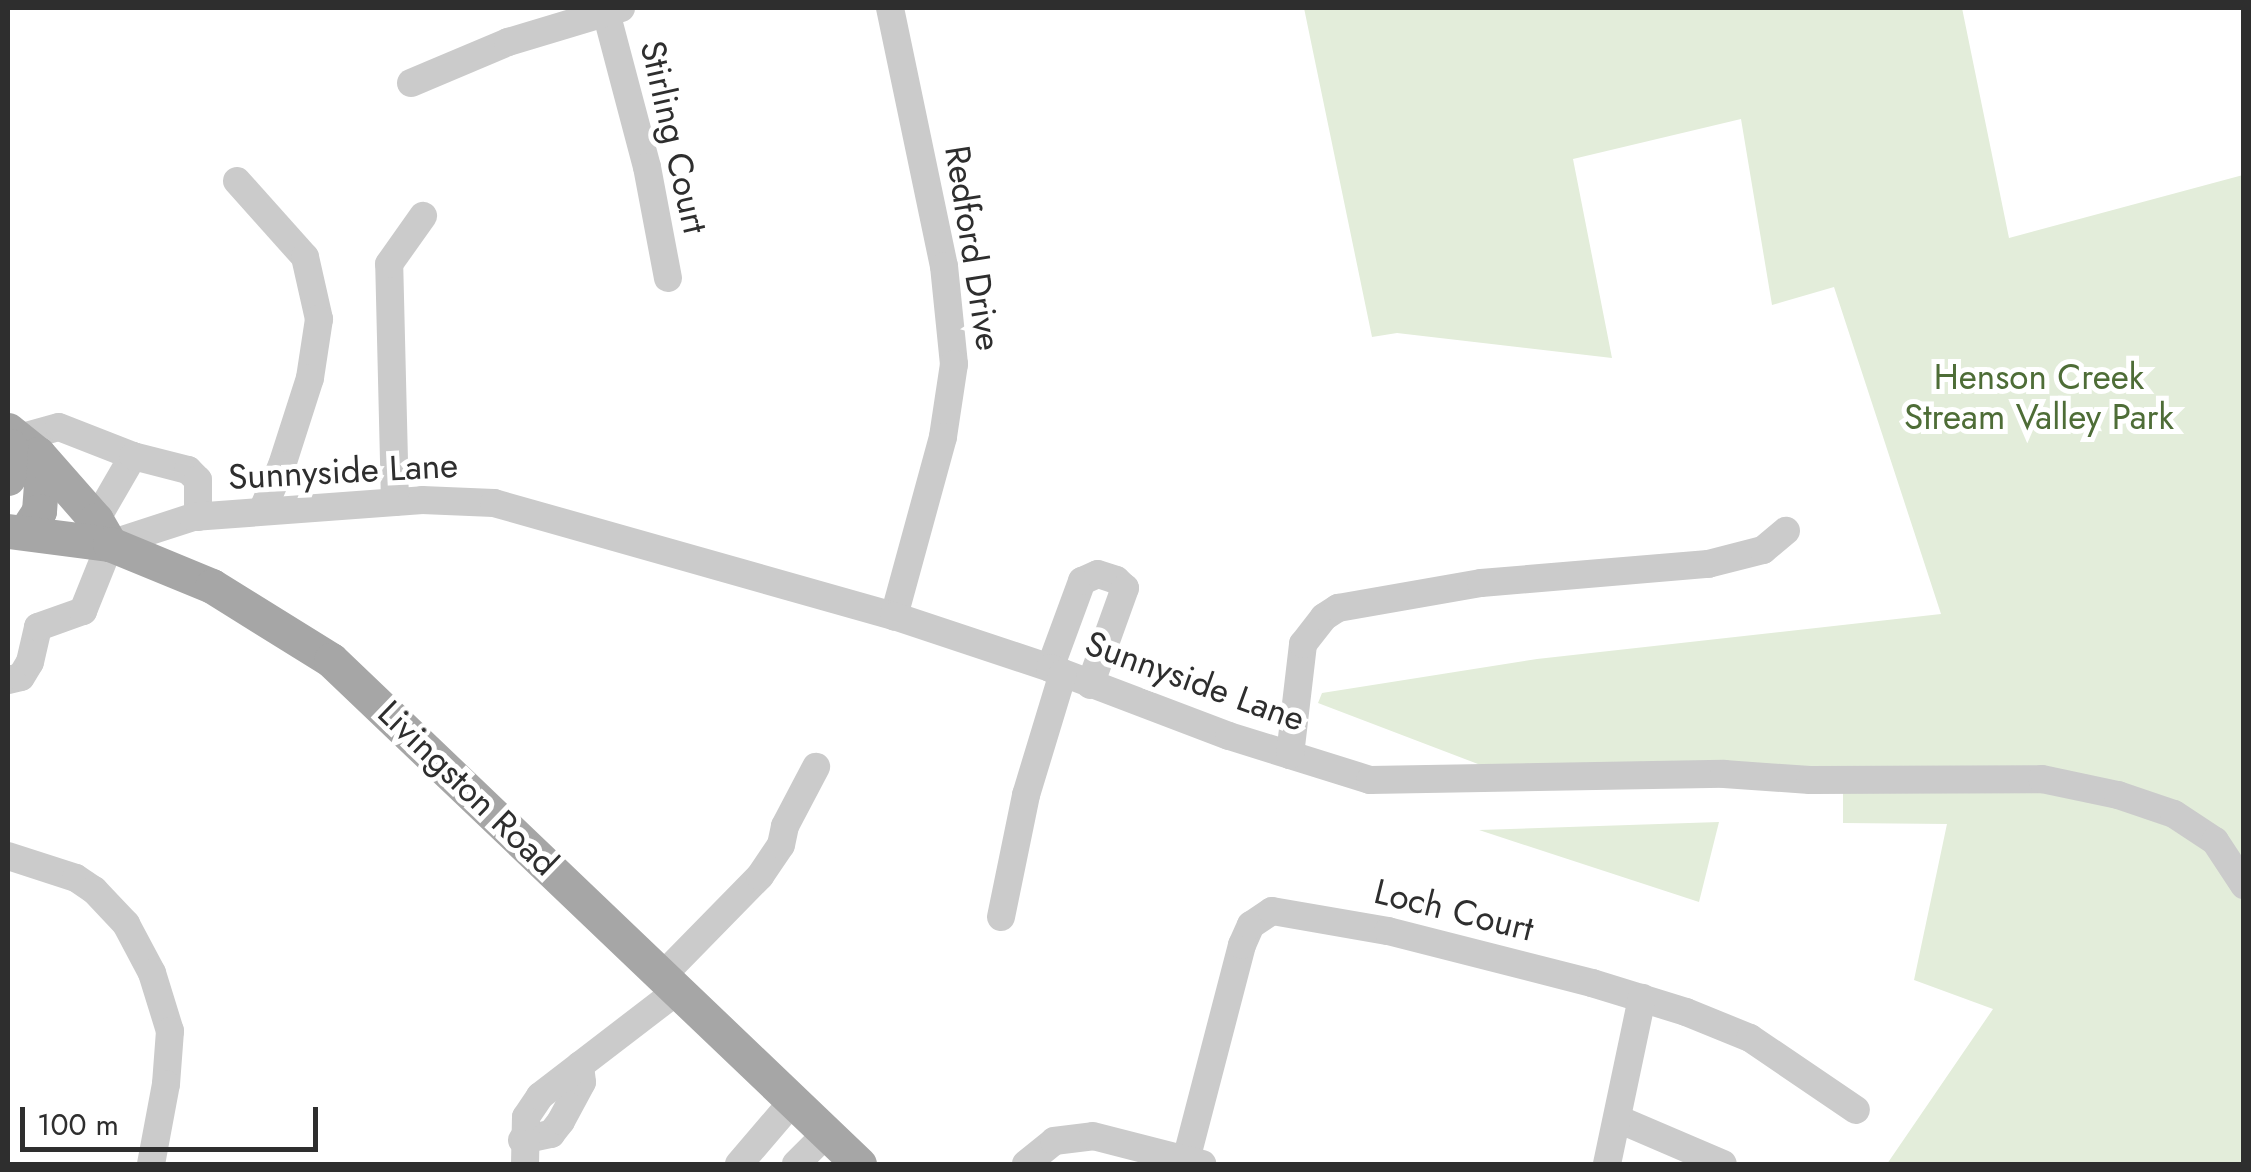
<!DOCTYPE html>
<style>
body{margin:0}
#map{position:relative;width:2251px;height:1172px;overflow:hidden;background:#fff;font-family:Jost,sans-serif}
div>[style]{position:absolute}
.green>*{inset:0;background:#e3edda}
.minor>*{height:28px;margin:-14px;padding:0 14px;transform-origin:14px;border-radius:14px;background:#cbcbcb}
.major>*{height:35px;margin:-17.5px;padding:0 17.5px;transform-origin:17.5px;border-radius:17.5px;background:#a6a6a6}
span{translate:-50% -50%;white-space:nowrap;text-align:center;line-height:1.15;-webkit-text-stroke:10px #fff;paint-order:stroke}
.street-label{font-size:35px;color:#2e2e2e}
.park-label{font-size:35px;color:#4e6d37}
.frame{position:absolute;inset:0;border:10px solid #2e2e2e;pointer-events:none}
.scale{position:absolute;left:20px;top:1107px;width:298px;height:45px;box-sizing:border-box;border:5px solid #2e2e2e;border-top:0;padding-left:12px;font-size:30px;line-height:35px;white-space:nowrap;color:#2e2e2e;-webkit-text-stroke:8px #fff;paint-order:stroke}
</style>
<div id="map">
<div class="green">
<div style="clip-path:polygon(1304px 8px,1962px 8px,2009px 238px,2243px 175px,2243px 1164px,1887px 1164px,1993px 1009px,1914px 980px,1947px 824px,1843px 823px,1843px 785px,1533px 785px,1318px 703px,1322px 693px,1537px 659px,1941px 614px,1834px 287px,1772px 305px,1741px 119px,1573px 159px,1612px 358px,1397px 333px,1372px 337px)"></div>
<div style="clip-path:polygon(1719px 822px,1699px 902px,1479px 830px)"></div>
</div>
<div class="minor">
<div style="left:890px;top:8px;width:264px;rotate:78.2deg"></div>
<div style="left:944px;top:266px;width:99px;rotate:84.2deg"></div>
<div style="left:954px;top:364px;width:74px;rotate:98.6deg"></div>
<div style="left:943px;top:437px;width:186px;rotate:105.3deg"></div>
<div style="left:606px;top:12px;width:160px;rotate:75.2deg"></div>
<div style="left:647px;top:167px;width:113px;rotate:79.3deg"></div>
<div style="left:411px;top:83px;width:105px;rotate:-22.9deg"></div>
<div style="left:508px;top:42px;width:118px;rotate:-16.7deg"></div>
<div style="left:237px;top:181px;width:102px;rotate:48.2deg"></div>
<div style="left:305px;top:257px;width:64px;rotate:77.3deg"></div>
<div style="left:319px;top:319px;width:60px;rotate:98.7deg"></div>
<div style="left:310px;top:378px;width:91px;rotate:107.8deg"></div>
<div style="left:282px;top:465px;width:50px;rotate:113.5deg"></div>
<div style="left:19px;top:438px;width:41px;rotate:-15.4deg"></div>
<div style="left:59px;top:427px;width:79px;rotate:21.4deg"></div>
<div style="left:395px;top:502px;width:238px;rotate:-91.4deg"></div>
<div style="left:389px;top:264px;width:59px;rotate:-54.7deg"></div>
<div style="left:96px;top:520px;width:74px;rotate:-60deg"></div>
<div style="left:133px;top:456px;width:57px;rotate:14.3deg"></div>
<div style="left:188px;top:470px;width:14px;rotate:45deg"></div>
<div style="left:198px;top:480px;width:37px;rotate:90deg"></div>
<div style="left:1050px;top:668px;width:93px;rotate:-69.8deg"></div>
<div style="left:1082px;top:581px;width:17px;rotate:-24deg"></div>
<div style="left:1098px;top:574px;width:19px;rotate:18deg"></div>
<div style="left:1116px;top:580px;width:12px;rotate:42deg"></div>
<div style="left:1125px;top:588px;width:103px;rotate:109.8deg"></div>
<div style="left:8px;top:680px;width:13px;rotate:-13deg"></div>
<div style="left:21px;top:677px;width:17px;rotate:-59deg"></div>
<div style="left:30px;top:662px;width:36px;rotate:-77deg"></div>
<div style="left:38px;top:627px;width:48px;rotate:-19.6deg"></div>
<div style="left:83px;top:611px;width:72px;rotate:-68.1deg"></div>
<div style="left:110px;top:544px;width:87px;rotate:-18deg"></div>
<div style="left:193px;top:517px;width:230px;rotate:-4.2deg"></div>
<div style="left:422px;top:500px;width:72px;rotate:2.4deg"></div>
<div style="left:494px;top:503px;width:416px;rotate:15.8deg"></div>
<div style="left:894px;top:616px;width:164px;rotate:18.4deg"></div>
<div style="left:1050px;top:668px;width:191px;rotate:20.8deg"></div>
<div style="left:1229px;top:736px;width:148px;rotate:17.3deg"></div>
<div style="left:1370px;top:780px;width:354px;rotate:-1deg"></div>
<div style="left:1724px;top:774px;width:86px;rotate:4deg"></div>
<div style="left:1810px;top:780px;width:232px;rotate:-0.2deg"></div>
<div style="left:2042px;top:779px;width:78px;rotate:11.9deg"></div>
<div style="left:2118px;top:795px;width:59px;rotate:18.7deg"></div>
<div style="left:2174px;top:814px;width:49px;rotate:33.4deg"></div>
<div style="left:2215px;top:841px;width:53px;rotate:56.6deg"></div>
<div style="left:1290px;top:755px;width:112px;rotate:-83.3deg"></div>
<div style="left:1303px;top:644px;width:34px;rotate:-52deg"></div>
<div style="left:1324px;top:617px;width:17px;rotate:-33deg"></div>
<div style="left:1338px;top:608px;width:145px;rotate:-9.9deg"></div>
<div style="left:1481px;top:583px;width:228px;rotate:-4.8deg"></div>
<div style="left:1708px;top:564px;width:57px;rotate:-14.3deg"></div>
<div style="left:1763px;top:550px;width:30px;rotate:-40deg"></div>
<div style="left:8px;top:856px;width:71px;rotate:17.9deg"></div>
<div style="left:76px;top:878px;width:22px;rotate:34deg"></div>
<div style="left:94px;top:890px;width:47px;rotate:46.7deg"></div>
<div style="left:126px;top:924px;width:55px;rotate:62deg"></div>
<div style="left:152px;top:973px;width:61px;rotate:72.8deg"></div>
<div style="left:170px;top:1031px;width:53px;rotate:94.3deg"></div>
<div style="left:166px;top:1084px;width:81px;rotate:100.6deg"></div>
<div style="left:1001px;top:917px;width:125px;rotate:-78.4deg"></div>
<div style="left:1026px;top:795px;width:127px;rotate:-73.1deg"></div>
<div style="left:663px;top:975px;width:139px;rotate:-45.6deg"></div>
<div style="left:760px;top:876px;width:37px;rotate:-56deg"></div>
<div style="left:781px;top:845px;width:19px;rotate:-78deg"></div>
<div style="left:785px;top:826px;width:67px;rotate:-62.3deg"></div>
<div style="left:1618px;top:1119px;width:114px;rotate:23.2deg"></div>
<div style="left:522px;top:1140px;width:30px;rotate:-12deg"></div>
<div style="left:551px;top:1134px;width:16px;rotate:-52deg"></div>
<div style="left:561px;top:1121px;width:44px;rotate:-61.7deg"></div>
<div style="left:582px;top:1082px;width:17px;rotate:-97deg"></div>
<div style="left:1186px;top:1160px;width:222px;rotate:-75.4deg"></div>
<div style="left:1242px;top:945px;width:22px;rotate:-66deg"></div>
<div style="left:1251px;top:925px;width:25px;rotate:-34deg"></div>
<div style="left:1272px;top:911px;width:118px;rotate:9.8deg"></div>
<div style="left:1388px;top:931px;width:211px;rotate:14.3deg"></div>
<div style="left:1592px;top:983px;width:98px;rotate:17.1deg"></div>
<div style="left:1686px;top:1012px;width:69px;rotate:22.1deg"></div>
<div style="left:1750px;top:1038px;width:128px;rotate:34.2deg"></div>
<div style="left:525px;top:1164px;width:47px;rotate:-88.8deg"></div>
<div style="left:526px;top:1117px;width:25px;rotate:-56deg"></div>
<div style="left:540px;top:1096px;width:174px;rotate:-37.5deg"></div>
<div style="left:739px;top:1164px;width:83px;rotate:-49.4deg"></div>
<div style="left:796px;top:1164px;width:44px;rotate:-45deg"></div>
<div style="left:1026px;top:1164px;width:36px;rotate:-39deg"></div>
<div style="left:1054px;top:1141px;width:39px;rotate:-7deg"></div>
<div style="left:1093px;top:1136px;width:113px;rotate:14.4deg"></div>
<div style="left:1607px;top:1164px;width:170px;rotate:-78.1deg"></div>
</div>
<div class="major">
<div style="left:8px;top:430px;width:38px;rotate:39deg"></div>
<div style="left:38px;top:454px;width:17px;rotate:77deg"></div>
<div style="left:42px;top:471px;width:40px;rotate:94.3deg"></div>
<div style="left:39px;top:511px;width:24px;rotate:123deg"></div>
<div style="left:38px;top:454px;width:88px;rotate:48.7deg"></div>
<div style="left:96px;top:520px;width:28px;rotate:60deg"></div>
<div style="left:8px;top:478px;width:32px;rotate:-86deg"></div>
<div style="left:8px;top:531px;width:103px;rotate:7.3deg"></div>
<div style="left:110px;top:544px;width:110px;rotate:22.4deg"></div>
<div style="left:212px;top:586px;width:140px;rotate:31.9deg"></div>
<div style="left:331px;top:660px;width:730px;rotate:43.67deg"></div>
</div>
<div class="street-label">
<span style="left:674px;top:137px;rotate:77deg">Stirling Court</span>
<span style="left:973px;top:248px;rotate:81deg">Redford Drive</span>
<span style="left:343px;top:471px;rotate:-3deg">Sunnyside Lane</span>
<span style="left:1195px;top:681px;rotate:20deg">Sunnyside Lane</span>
<span style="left:468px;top:788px;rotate:44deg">Livingston Road</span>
<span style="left:1454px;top:910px;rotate:14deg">Loch Court</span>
</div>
<div class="park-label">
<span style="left:2039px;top:397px">Henson Creek<br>Stream Valley Park</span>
</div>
<div class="frame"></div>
<div class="scale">100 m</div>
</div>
